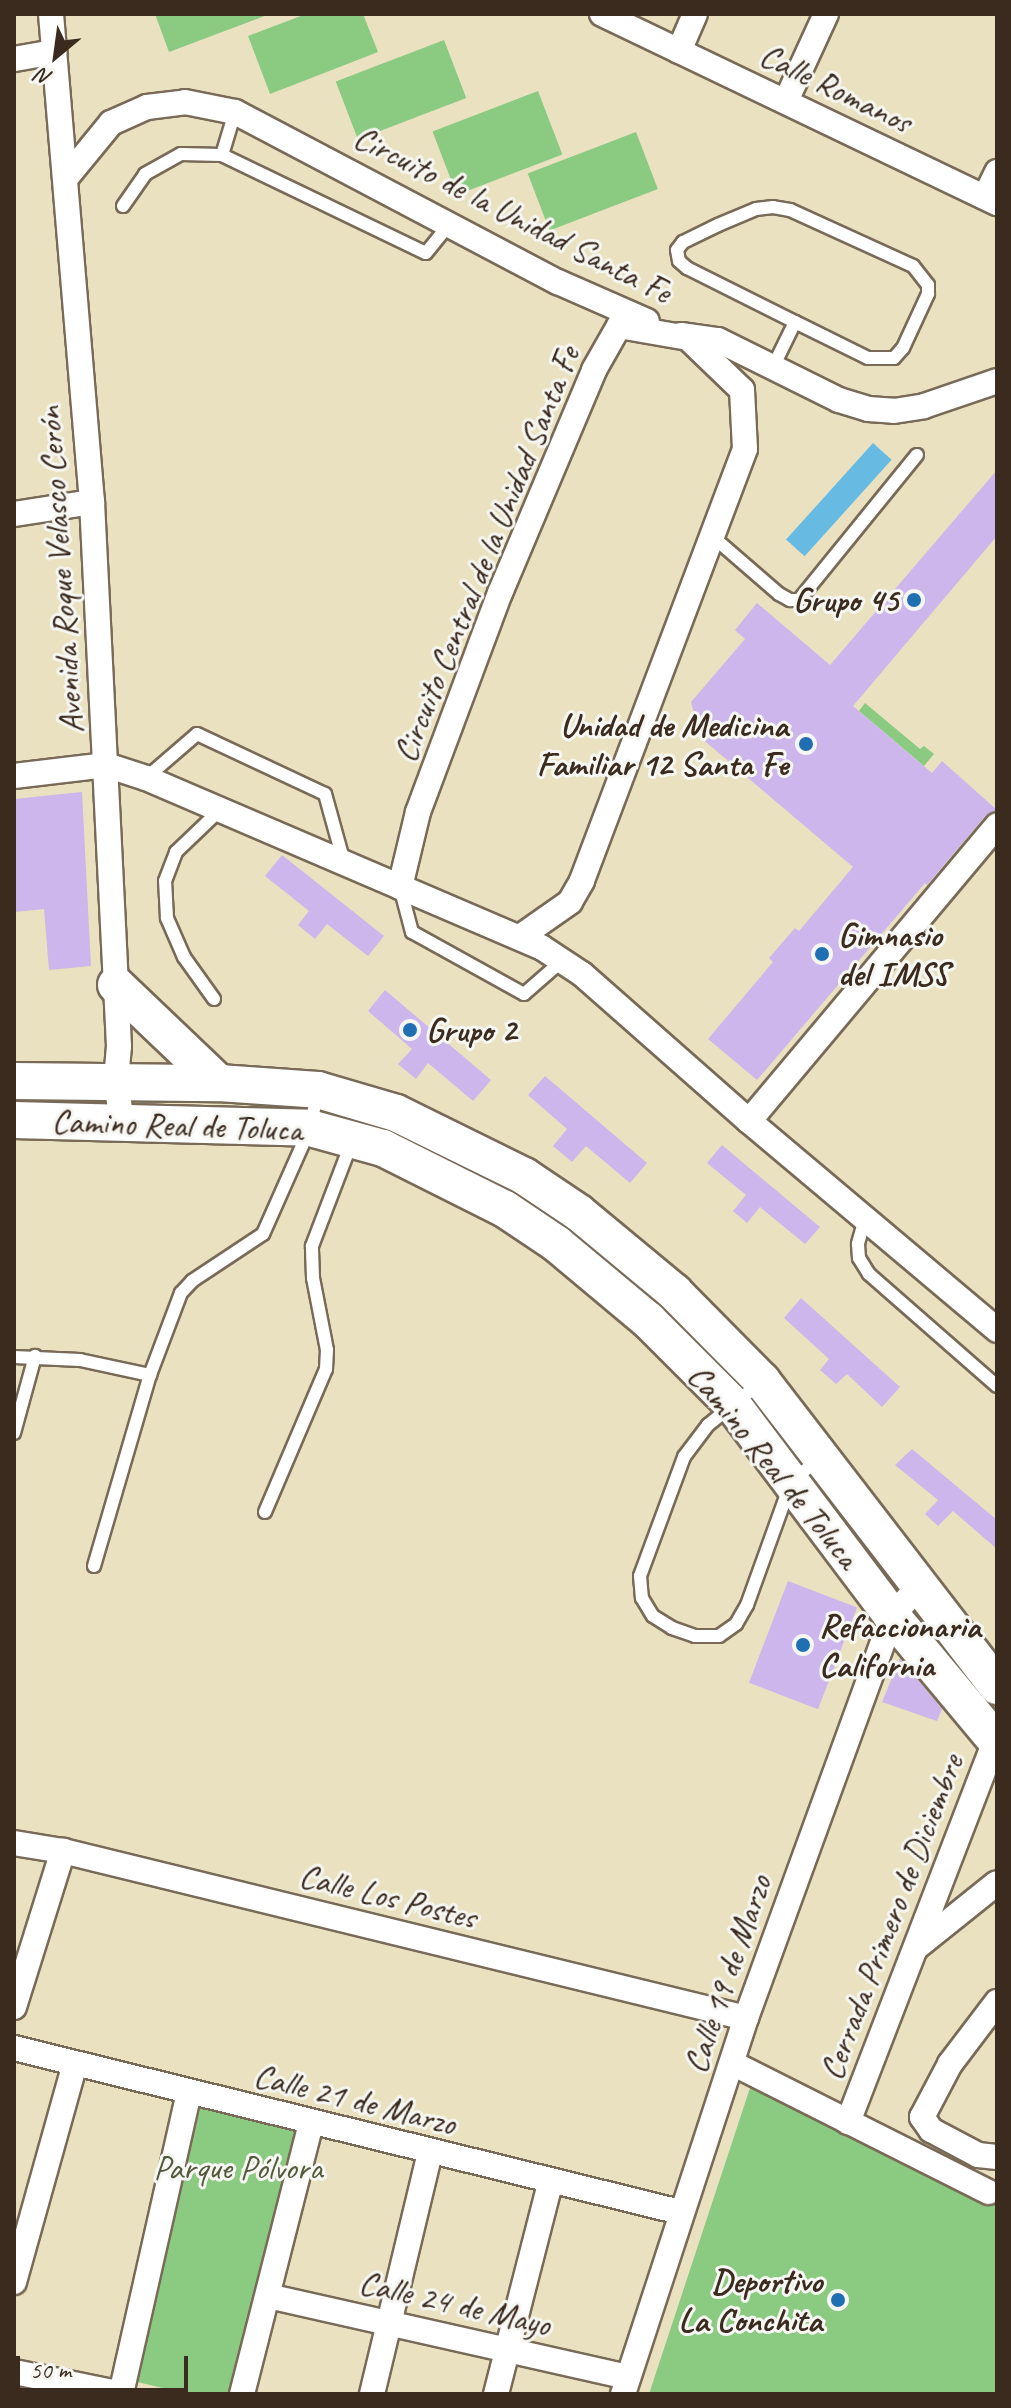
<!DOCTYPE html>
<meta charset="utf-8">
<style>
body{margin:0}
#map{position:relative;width:1011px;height:2408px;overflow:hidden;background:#eae1c0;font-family:Caveat,sans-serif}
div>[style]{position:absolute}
.green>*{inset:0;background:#8bca81;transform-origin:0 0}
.water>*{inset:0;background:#67bbe3;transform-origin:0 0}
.building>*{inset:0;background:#cdb6eb;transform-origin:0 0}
.roads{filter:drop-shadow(2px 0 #786a57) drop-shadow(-2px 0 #786a57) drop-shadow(0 2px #786a57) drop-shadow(0 -2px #786a57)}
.lane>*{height:12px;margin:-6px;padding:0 6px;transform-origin:6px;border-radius:6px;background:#fff}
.street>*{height:24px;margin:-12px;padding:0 12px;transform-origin:12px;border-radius:12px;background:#fff}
.secondary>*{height:36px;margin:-18px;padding:0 18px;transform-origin:18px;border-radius:18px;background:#fff}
.dots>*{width:22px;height:22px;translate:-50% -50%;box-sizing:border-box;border:4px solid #f6f6f2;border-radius:50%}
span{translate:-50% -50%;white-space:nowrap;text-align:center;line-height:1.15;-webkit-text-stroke:6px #f6f6f2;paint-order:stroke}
.street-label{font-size:34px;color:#3b2a1e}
.poi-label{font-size:34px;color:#3b2a1e;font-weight:700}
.right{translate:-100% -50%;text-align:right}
.left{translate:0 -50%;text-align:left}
.park-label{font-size:34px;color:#535a3c}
.frame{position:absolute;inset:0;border:16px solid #3b2a1e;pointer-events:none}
.north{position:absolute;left:16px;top:16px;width:80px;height:80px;-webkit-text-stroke:6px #f6f6f2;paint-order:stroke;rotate:209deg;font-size:22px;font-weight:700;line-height:32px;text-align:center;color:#3b2a1e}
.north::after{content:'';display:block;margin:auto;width:28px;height:36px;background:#3b2a1e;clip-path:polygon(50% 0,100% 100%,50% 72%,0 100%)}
.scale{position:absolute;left:16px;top:2356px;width:172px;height:36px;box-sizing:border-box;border:4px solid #3b2a1e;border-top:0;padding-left:10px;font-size:24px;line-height:28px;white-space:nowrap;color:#3b2a1e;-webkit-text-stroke:6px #f6f6f2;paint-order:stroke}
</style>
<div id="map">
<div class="green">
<div style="clip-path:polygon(155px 14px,270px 14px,169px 52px)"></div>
<div style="clip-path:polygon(306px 14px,363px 14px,378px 52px,270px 94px,248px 36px)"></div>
<div style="left:444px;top:40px;width:62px;height:116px;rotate:69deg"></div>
<div style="left:538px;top:91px;width:68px;height:113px;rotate:69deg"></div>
<div style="left:636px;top:132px;width:61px;height:116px;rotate:69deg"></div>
<div style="clip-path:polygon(865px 703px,920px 749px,924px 746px,934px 754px,924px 766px,859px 711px)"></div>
<div style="clip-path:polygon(750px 2088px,997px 2206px,997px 2394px,649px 2394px)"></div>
<div style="clip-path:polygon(202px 2101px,302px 2125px,231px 2394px,188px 2394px,133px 2381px)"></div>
</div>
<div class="water">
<div style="left:873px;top:443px;width:25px;height:130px;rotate:42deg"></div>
</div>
<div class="building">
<div style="clip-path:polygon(997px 470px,997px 536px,853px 706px,932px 773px,942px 761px,997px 810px,986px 815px,927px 885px,925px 883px,757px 1080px,708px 1039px,773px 962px,769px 958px,795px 928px,799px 931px,853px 867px,700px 737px,691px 702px,745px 639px,735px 630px,757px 603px,830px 665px)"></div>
<div style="clip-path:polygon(82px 792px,91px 966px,49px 970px,44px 909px,15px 912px,14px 799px)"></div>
<div style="clip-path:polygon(282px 855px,384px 936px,368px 956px,327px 924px,315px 939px,298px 925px,309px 911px,265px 876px)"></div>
<div style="clip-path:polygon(385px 990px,491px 1080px,473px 1101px,428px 1063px,416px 1079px,398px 1064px,412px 1049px,368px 1011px)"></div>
<div style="clip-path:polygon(545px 1076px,647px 1163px,630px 1183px,586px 1146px,572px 1162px,553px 1146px,567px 1129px,528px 1095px)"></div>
<div style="clip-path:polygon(722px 1145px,820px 1227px,805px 1244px,760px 1207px,747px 1223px,733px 1211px,746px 1195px,707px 1163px)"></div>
<div style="clip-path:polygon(801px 1298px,900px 1387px,882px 1407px,847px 1374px,836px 1384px,820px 1370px,829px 1359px,784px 1318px)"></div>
<div style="clip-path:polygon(912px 1449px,997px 1520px,997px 1549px,953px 1511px,938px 1526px,925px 1514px,938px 1500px,895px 1465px)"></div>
<div style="left:788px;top:1581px;width:74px;height:109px;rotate:21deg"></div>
<div style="clip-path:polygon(900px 1658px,942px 1709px,937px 1721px,882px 1702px)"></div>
</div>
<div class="roads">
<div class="lane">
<div style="left:222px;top:155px;width:45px;rotate:-73.2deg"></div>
<div style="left:123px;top:206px;width:39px;rotate:-55deg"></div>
<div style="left:145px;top:174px;width:41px;rotate:-29.1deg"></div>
<div style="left:181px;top:154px;width:41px;rotate:1.4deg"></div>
<div style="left:222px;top:155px;width:226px;rotate:25.7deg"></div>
<div style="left:426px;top:253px;width:38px;rotate:-51deg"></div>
<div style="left:773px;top:367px;width:50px;rotate:-63.9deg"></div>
<div style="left:795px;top:322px;width:81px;rotate:26.3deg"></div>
<div style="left:868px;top:358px;width:26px"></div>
<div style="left:894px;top:358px;width:13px;rotate:-48deg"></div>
<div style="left:903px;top:348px;width:60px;rotate:-65.2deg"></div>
<div style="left:928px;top:294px;width:9px;rotate:-90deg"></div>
<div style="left:928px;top:285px;width:24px;rotate:-128deg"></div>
<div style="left:913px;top:266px;width:135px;rotate:-155.5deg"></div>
<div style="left:790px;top:210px;width:17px;rotate:-170deg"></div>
<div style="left:773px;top:207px;width:17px;rotate:173deg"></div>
<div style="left:756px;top:209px;width:41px;rotate:157.2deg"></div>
<div style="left:718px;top:225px;width:39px;rotate:154deg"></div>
<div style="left:683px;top:242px;width:10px;rotate:127deg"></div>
<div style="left:677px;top:250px;width:11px;rotate:80deg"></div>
<div style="left:679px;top:261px;width:11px;rotate:41deg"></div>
<div style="left:687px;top:268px;width:121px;rotate:26.6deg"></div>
<div style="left:712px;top:536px;width:89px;rotate:40.9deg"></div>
<div style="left:779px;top:594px;width:13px;rotate:29deg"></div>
<div style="left:790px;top:600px;width:9px"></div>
<div style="left:799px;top:600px;width:187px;rotate:-50.9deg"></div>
<div style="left:146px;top:778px;width:67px;rotate:-40.8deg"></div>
<div style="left:197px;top:734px;width:141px;rotate:25.1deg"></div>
<div style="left:325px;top:794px;width:67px;rotate:74.5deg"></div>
<div style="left:400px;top:887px;width:47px;rotate:75.1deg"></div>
<div style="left:412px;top:932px;width:128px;rotate:29deg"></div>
<div style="left:524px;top:994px;width:52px;rotate:-41.1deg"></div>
<div style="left:214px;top:999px;width:52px;rotate:-125.5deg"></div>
<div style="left:184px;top:957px;width:43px;rotate:-113.6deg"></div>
<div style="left:167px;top:918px;width:37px;rotate:-93deg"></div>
<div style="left:165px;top:881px;width:31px;rotate:-69deg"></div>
<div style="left:176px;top:852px;width:64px;rotate:-43.7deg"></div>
<div style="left:865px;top:1219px;width:26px;rotate:106deg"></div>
<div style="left:858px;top:1244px;width:14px;rotate:86deg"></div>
<div style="left:859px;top:1258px;width:19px;rotate:58deg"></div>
<div style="left:869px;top:1274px;width:170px;rotate:41.2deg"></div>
<div style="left:14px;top:1357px;width:66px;rotate:2.6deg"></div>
<div style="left:80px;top:1360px;width:72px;rotate:12.1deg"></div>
<div style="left:760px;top:1383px;width:67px;rotate:141.1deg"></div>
<div style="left:708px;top:1425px;width:40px;rotate:127deg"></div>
<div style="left:684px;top:1457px;width:127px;rotate:110.3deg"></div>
<div style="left:640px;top:1576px;width:22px;rotate:85deg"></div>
<div style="left:642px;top:1598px;width:21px;rotate:59deg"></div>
<div style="left:653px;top:1616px;width:22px;rotate:32deg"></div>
<div style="left:672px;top:1628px;width:24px;rotate:19deg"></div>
<div style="left:695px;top:1636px;width:24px"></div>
<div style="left:719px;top:1636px;width:21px;rotate:-35deg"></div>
<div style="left:736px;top:1624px;width:22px;rotate:-60deg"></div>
<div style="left:747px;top:1605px;width:133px;rotate:-70.2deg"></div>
<div style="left:792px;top:1480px;width:35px;rotate:-37deg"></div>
<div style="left:14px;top:1433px;width:80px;rotate:-74.7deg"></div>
<div style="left:265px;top:1512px;width:155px;rotate:-66.9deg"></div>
<div style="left:326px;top:1369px;width:19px;rotate:-87deg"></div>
<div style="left:327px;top:1350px;width:73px;rotate:-101deg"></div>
<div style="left:313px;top:1278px;width:32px;rotate:-92deg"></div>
<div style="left:312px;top:1246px;width:112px;rotate:-69.1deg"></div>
<div style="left:94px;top:1566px;width:199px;rotate:-73.7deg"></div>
<div style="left:150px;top:1375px;width:88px;rotate:-69.3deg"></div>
<div style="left:181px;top:1293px;width:16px;rotate:-47deg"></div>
<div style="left:192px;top:1281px;width:85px;rotate:-33.5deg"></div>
<div style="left:263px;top:1234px;width:116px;rotate:-66.1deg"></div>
<div style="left:310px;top:1128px;width:35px;rotate:-78deg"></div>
</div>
<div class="street">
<div style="left:51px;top:14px;width:490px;rotate:85.2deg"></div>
<div style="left:92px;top:502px;width:545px;rotate:87.16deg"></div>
<div style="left:119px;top:1046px;width:36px;rotate:95deg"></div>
<div style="left:116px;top:1082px;width:40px;rotate:81.5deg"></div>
<div style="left:602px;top:14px;width:438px;rotate:25.6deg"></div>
<div style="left:679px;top:51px;width:40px;rotate:-66.6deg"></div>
<div style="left:14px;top:59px;width:41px;rotate:-9.9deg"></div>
<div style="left:786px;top:101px;width:96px;rotate:-65.3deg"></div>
<div style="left:66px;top:178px;width:71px;rotate:-50.7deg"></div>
<div style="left:111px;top:123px;width:39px;rotate:-24deg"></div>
<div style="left:147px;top:107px;width:38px;rotate:-7deg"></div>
<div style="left:185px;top:102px;width:51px;rotate:11.3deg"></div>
<div style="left:235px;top:112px;width:365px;rotate:27.8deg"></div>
<div style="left:558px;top:282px;width:97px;rotate:23.7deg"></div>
<div style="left:985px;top:197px;width:28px;rotate:-64deg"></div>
<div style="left:681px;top:335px;width:37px;rotate:8deg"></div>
<div style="left:718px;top:340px;width:135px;rotate:26.4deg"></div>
<div style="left:839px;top:400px;width:30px;rotate:17deg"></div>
<div style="left:868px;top:409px;width:26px;rotate:4deg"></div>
<div style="left:894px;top:411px;width:30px;rotate:-9deg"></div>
<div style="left:924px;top:406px;width:77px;rotate:-18.9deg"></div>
<div style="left:14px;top:514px;width:79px;rotate:-8.7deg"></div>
<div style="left:14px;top:776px;width:93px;rotate:-6.8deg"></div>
<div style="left:106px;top:765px;width:42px;rotate:18deg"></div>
<div style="left:146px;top:778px;width:430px;rotate:23.2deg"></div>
<div style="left:541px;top:947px;width:49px;rotate:33.4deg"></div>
<div style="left:582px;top:974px;width:222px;rotate:41.4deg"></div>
<div style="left:749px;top:1121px;width:324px;rotate:40.1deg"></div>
<div style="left:400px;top:887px;width:77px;rotate:-76.5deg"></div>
<div style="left:418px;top:812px;width:234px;rotate:-69.5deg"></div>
<div style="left:500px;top:593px;width:242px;rotate:-67.1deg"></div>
<div style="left:594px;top:370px;width:51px;rotate:-60.4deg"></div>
<div style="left:619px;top:326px;width:70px;rotate:9.9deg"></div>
<div style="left:688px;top:338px;width:75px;rotate:43.9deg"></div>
<div style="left:742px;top:390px;width:59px;rotate:87.1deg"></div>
<div style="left:745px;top:449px;width:462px;rotate:110.7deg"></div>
<div style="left:582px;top:881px;width:24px;rotate:120deg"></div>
<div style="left:570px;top:902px;width:61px;rotate:145deg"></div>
<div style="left:749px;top:1121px;width:386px;rotate:-50deg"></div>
<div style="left:14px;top:1843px;width:50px;rotate:9.3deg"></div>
<div style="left:63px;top:1851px;width:703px;rotate:13.74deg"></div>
<div style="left:917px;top:1947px;width:102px;rotate:-38.7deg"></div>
<div style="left:997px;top:2002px;width:78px;rotate:127.2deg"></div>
<div style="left:950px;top:2064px;width:60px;rotate:117.8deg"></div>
<div style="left:922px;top:2117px;width:16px;rotate:55deg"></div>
<div style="left:931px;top:2130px;width:53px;rotate:28deg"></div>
<div style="left:978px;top:2155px;width:19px;rotate:6deg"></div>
<div style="left:14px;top:2007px;width:164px;rotate:-72.6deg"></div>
<div style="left:14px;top:2048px;width:686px;rotate:13.83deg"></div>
<div style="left:732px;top:2063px;width:287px;rotate:26.7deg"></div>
<div style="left:848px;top:2122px;width:415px;rotate:-68.9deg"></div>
<div style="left:14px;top:2282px;width:226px;rotate:-74.4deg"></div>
<div style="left:268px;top:2296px;width:368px;rotate:12.7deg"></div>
<div style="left:14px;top:2372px;width:110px;rotate:11.5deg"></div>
<div style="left:121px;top:2394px;width:309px;rotate:-77.3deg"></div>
<div style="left:242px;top:2394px;width:280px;rotate:-75.7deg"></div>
<div style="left:372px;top:2394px;width:248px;rotate:-76.5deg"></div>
<div style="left:496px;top:2394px;width:218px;rotate:-75.6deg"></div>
<div style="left:623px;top:2394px;width:396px;rotate:-71.9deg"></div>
<div style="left:746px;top:2018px;width:415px;rotate:-70deg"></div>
<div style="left:888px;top:1628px;width:13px;rotate:-72deg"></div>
<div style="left:892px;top:1616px;width:39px;rotate:-48deg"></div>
</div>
<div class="secondary">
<div style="left:116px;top:985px;width:142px;rotate:43.6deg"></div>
<div style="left:14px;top:1081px;width:205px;rotate:0.6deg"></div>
<div style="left:219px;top:1083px;width:99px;rotate:4deg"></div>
<div style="left:318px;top:1090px;width:81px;rotate:16.4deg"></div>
<div style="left:396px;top:1113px;width:143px;rotate:26.2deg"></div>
<div style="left:524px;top:1176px;width:66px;rotate:33.9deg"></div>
<div style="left:579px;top:1213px;width:124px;rotate:39.7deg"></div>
<div style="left:674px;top:1292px;width:125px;rotate:45.3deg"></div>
<div style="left:762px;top:1381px;width:385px;rotate:52.4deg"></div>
<div style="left:14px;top:1120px;width:296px;rotate:1.5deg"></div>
<div style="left:310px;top:1128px;width:76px;rotate:15.3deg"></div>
<div style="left:383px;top:1148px;width:136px;rotate:26.6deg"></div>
<div style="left:505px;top:1209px;width:63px;rotate:33.9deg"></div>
<div style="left:557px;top:1244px;width:119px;rotate:39.9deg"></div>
<div style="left:648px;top:1320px;width:120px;rotate:45deg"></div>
<div style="left:733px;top:1405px;width:264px;rotate:53deg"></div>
<div style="left:892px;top:1616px;width:164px;rotate:50.2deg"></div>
</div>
</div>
<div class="dots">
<div style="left:914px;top:600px;background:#1f6fb2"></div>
<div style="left:806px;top:744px;background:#1f6fb2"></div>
<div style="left:822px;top:954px;background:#1f6fb2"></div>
<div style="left:410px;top:1030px;background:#1f6fb2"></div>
<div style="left:803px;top:1645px;background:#1f6fb2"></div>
<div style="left:838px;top:2300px;background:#1f6fb2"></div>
</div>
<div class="street-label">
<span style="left:836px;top:88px;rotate:26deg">Calle Romanos</span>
<span style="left:513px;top:214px;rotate:27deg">Circuito de la Unidad Santa Fe</span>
<span style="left:486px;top:554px;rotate:-68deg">Circuito Central de la Unidad Santa Fe</span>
<span style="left:60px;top:570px;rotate:-94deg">Avenida Roque Velasco Cerón</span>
<span style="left:177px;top:1125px;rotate:2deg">Camino Real de Toluca</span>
<span style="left:774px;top:1466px;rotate:51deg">Camino Real de Toluca</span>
<span style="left:388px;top:1896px;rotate:14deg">Calle Los Postes</span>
<span style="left:891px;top:1917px;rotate:-69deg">Cerrada Primero de Diciembre</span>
<span style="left:727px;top:1974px;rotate:-71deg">Calle 19 de Marzo</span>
<span style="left:355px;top:2099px;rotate:14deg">Calle 21 de Marzo</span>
<span style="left:455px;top:2303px;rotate:13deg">Calle 24 de Mayo</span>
</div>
<div class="poi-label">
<span class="right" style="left:898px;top:600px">Grupo 45</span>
<span class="right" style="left:788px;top:744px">Unidad de Medicina<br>Familiar 12 Santa Fe</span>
<span class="left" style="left:838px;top:954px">Gimnasio<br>del IMSS</span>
<span class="left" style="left:426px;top:1030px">Grupo 2</span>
<span class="left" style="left:819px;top:1645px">Refaccionaria<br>California</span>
<span class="right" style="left:822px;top:2300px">Deportivo<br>La Conchita</span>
</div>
<div class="park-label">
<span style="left:238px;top:2168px">Parque Pólvora</span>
</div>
<div class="frame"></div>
<div class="north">N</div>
<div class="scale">50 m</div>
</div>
